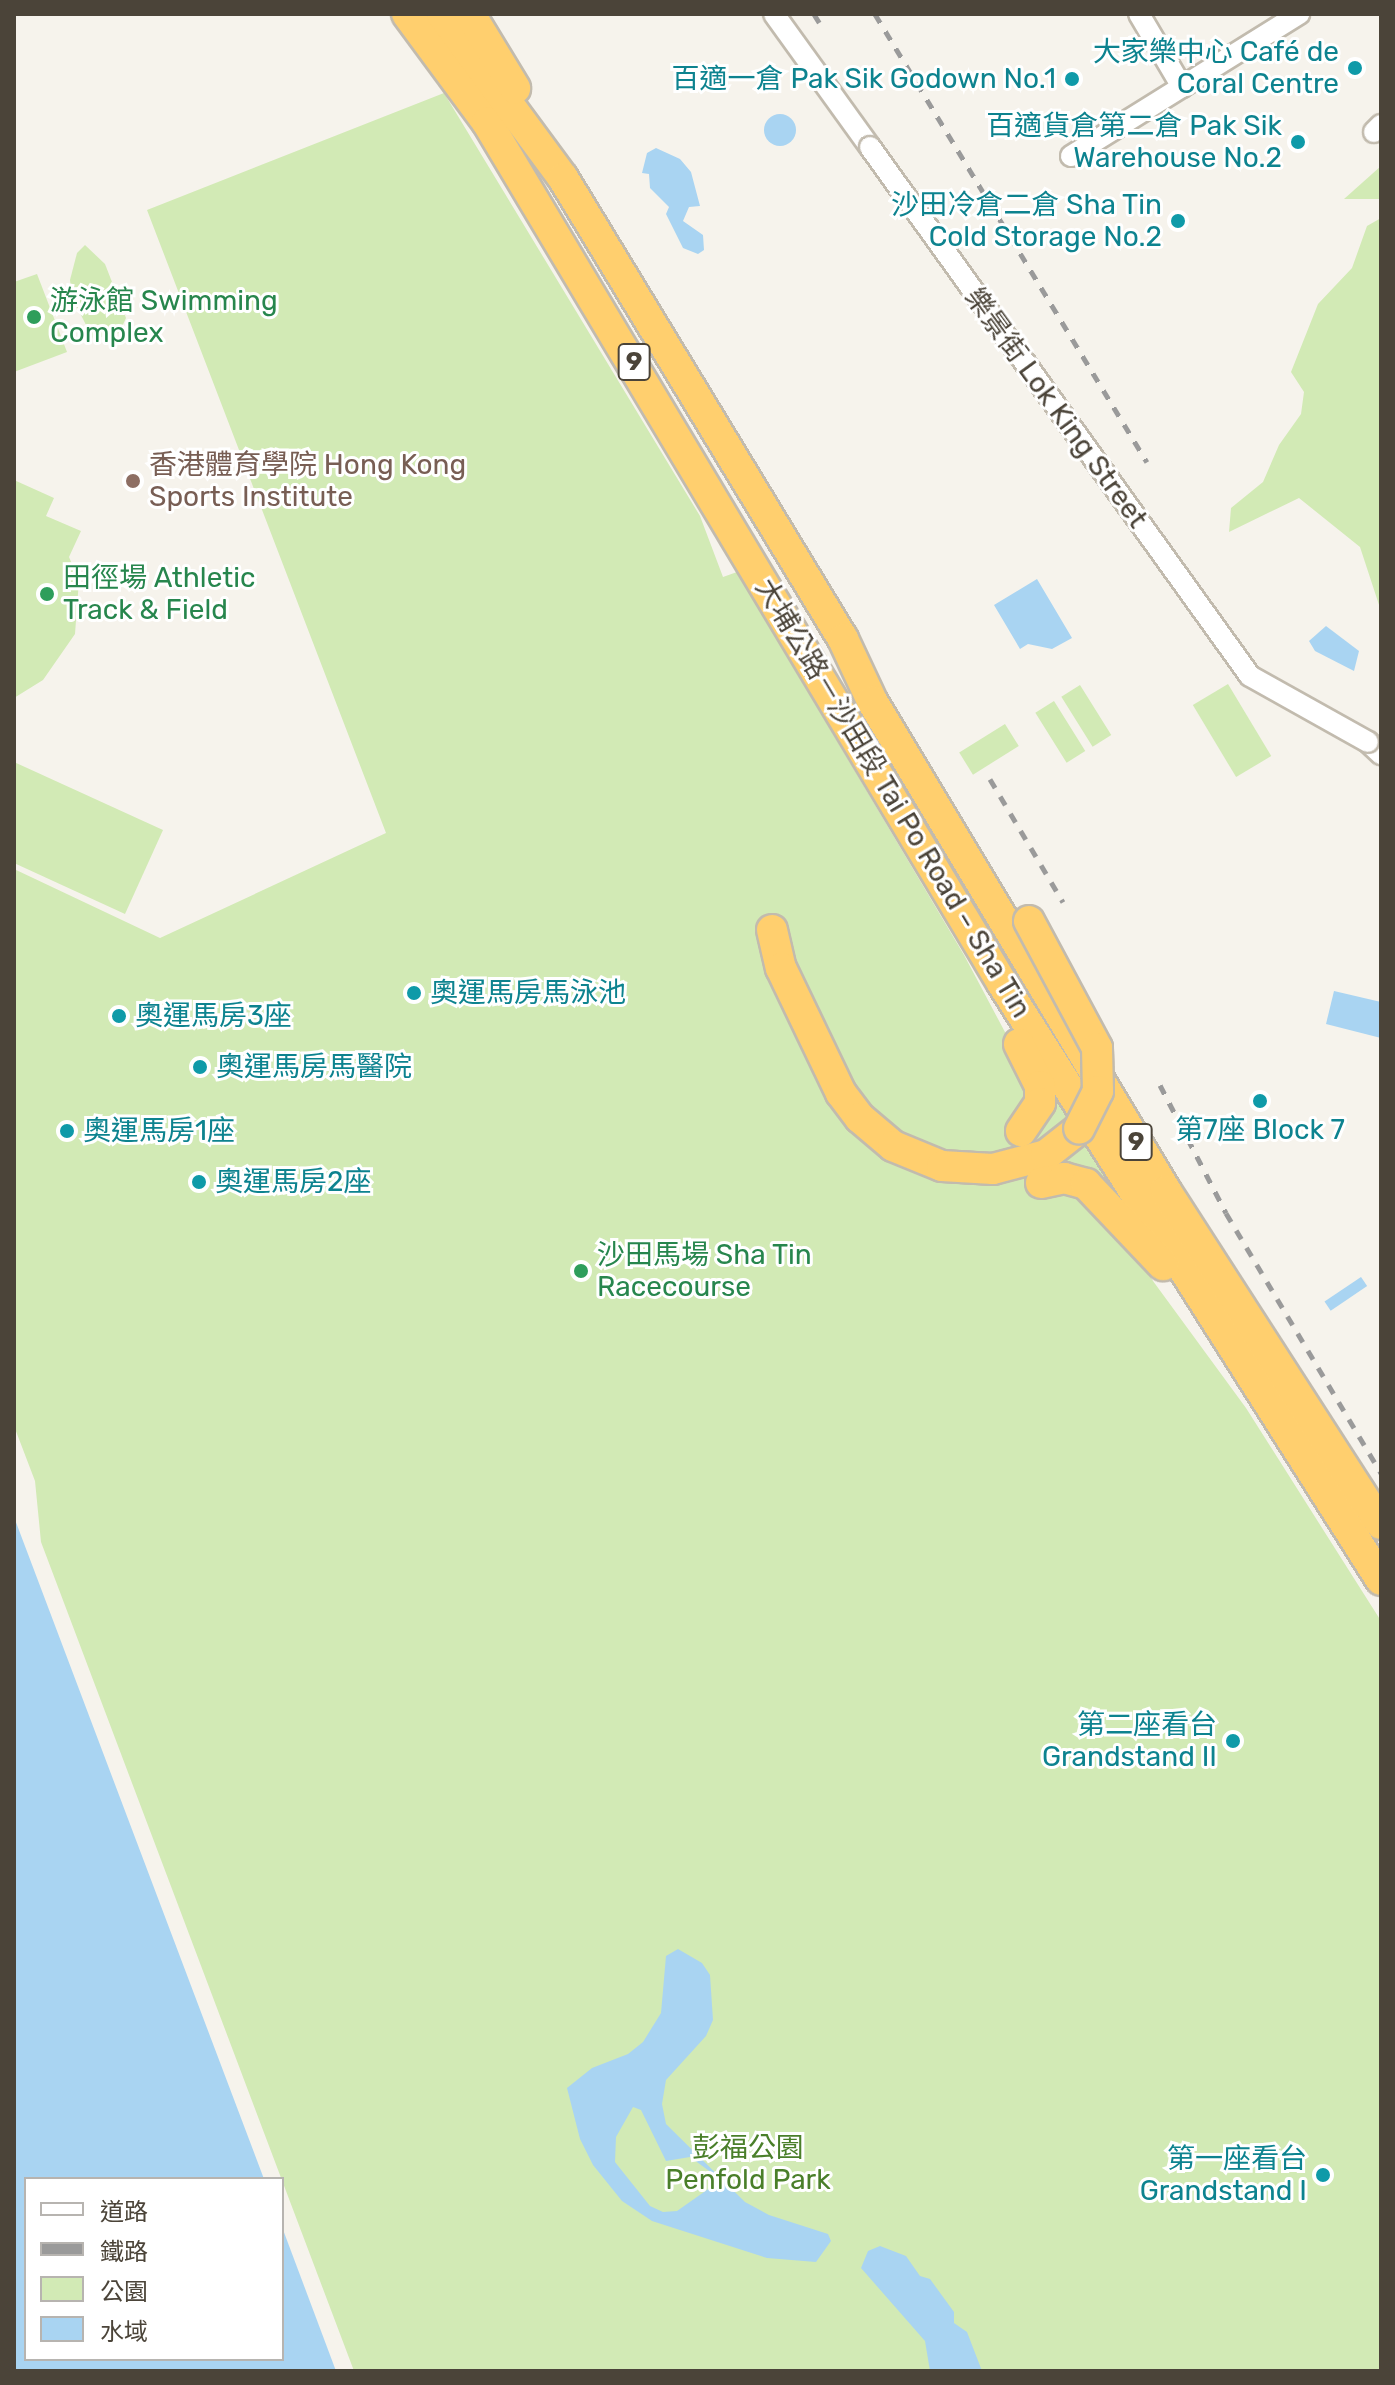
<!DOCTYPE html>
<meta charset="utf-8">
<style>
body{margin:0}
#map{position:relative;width:1395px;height:2385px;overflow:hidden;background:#f6f3ec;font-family:Rubik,"Noto Sans TC",sans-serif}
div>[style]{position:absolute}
.green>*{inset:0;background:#d2eab5;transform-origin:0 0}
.water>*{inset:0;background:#a9d4f2;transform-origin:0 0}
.round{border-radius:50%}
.roads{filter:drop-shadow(2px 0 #c2bbae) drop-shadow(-2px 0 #c2bbae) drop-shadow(0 2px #c2bbae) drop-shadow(0 -2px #c2bbae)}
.minor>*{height:20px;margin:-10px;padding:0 10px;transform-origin:10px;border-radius:10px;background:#fff}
.highway>*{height:30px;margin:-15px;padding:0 15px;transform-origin:15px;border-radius:15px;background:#ffcf6e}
.rail>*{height:5px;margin-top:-2.5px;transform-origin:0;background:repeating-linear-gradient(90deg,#9a9a9a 0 10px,transparent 0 20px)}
.bridges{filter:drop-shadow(2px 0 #c2bbae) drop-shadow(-2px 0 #c2bbae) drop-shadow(0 2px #c2bbae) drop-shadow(0 -2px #c2bbae)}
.minor-bridge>*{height:20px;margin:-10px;padding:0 10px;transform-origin:10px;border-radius:10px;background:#fff}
.highway-bridge>*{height:30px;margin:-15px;padding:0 15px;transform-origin:15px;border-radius:15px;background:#ffcf6e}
.dots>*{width:22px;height:22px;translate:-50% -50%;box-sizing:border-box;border:4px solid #fff;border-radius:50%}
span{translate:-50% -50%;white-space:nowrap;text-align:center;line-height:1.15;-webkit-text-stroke:6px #fff;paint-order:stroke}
.shield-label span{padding:2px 6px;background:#fff;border:2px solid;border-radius:6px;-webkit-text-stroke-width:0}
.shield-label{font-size:26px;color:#4b4439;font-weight:700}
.culture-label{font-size:28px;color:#0d838f}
.right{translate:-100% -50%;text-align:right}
.left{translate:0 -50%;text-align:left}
.leisure-label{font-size:28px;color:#27864d}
.street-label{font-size:28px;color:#4b4439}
.education-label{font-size:28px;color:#785e54}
.park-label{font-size:28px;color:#4a7f2a}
.frame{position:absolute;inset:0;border:16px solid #4b4439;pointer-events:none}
.legend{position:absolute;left:24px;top:2177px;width:260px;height:184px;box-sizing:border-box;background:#fff;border:2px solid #b7b4b0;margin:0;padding:10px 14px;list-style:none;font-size:24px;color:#4b4439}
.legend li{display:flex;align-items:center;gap:16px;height:40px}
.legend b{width:40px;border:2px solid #b7b4b0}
</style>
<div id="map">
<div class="green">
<div style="clip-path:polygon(444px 93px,700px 516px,723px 577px,737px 572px,964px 955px,1023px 1066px,1036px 1060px,1129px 1212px,1112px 1225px,1246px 1408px,1381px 1621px,1381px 2371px,354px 2371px,41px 1542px,35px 1481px,14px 1426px,14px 869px,160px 938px,386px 833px,147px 210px)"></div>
<div style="clip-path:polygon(1381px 166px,1381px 199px,1344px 199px)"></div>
<div style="clip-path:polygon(1381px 218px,1381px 611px,1360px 547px,1299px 498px,1229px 532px,1231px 508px,1263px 482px,1279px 445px,1301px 414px,1304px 392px,1291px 372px,1318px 304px,1352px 268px,1367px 226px)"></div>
<div style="clip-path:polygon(85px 245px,105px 264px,126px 318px,119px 333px,93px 339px,72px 297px,70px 280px,77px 253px)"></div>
<div style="clip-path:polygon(37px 274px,67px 352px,14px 372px,14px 282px)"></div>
<div style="clip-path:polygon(14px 480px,54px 498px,46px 516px,81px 531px,69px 557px,79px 580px,75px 634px,43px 680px,14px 698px)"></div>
<div style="left:1228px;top:684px;width:84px;height:41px;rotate:59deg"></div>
<div style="left:1080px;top:685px;width:59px;height:22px;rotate:58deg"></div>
<div style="left:1054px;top:701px;width:59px;height:22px;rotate:58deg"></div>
<div style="left:1005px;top:724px;width:26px;height:54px;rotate:58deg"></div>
<div style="clip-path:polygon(14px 762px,163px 830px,125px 914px,14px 863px)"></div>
</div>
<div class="water">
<div class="round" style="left:764px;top:114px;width:32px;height:32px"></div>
<div style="clip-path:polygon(656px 148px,680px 159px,691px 172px,700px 206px,689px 207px,683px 221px,703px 235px,704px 250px,698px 254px,683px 248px,666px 214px,669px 207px,650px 188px,649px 174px,642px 173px,647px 153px)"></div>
<div style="clip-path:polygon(1037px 579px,1072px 638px,1052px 649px,1028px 644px,1020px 649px,994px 605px)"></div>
<div style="clip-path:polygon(1326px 626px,1359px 651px,1354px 671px,1315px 651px,1309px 641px)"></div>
<div style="clip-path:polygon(1334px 991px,1381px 1002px,1381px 1038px,1326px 1024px)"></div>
<div style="left:1361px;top:1277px;width:11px;height:44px;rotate:56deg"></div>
<div style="clip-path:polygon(14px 1517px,264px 2179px,26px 2179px,26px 2359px,282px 2359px,282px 2227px,336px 2371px,14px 2371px)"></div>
<div style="clip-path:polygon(evenodd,678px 1949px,702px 1963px,710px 1975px,713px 2020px,706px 2036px,666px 2080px,662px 2104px,666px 2124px,745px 2202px,769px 2215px,828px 2234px,831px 2241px,816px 2262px,767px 2258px,652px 2221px,622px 2201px,593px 2165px,580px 2139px,567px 2088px,592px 2068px,628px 2054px,643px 2042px,661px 2013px,666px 1956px,678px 1949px,633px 2107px,641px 2110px,666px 2161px,690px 2157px,712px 2173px,714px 2185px,677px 2211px,663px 2212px,650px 2206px,615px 2162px,616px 2137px,633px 2107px)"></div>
<div style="clip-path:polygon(880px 2246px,906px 2256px,920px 2276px,930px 2279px,954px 2312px,954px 2323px,967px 2332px,982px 2371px,930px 2371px,925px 2341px,861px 2268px,868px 2251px)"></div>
</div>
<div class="roads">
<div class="minor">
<div style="left:774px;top:14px;width:164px;rotate:54.2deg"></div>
<div style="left:1139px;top:14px;width:85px;rotate:59.5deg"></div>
<div style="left:1374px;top:132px;width:10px;rotate:-45deg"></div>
<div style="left:1071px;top:156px;width:269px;rotate:-31.9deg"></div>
<div style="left:1368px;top:742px;width:18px;rotate:43deg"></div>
</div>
<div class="highway">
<div style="left:407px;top:14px;width:134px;rotate:53.5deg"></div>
<div style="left:487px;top:122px;width:1003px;rotate:59.11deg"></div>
<div style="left:1002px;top:983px;width:707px;rotate:57.59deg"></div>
<div style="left:442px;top:14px;width:204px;rotate:53.6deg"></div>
<div style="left:563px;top:178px;width:539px;rotate:58.73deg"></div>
<div style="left:843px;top:639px;width:68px;rotate:64.9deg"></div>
<div style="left:872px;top:701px;width:571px;rotate:59.04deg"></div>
<div style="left:1166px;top:1191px;width:396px;rotate:57.2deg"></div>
<div style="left:470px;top:14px;width:87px;rotate:58.7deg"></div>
<div style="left:772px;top:930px;width:39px;rotate:77deg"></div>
<div style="left:781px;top:968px;width:139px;rotate:64.4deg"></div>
<div style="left:841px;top:1093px;width:31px;rotate:53deg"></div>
<div style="left:860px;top:1118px;width:43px;rotate:40.3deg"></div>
<div style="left:893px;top:1146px;width:53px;rotate:22.2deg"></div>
<div style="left:942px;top:1166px;width:51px;rotate:3.4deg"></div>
<div style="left:993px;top:1169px;width:55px;rotate:-14.8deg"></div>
<div style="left:1046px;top:1155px;width:42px;rotate:-38.2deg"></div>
<div style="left:1019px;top:1044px;width:47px;rotate:63.4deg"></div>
<div style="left:1040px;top:1086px;width:17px;rotate:90deg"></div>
<div style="left:1040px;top:1103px;width:34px;rotate:124deg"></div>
<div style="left:1041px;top:1183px;width:24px;rotate:-12deg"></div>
<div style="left:1064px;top:1178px;width:23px;rotate:15deg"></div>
<div style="left:1086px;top:1184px;width:112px;rotate:46.5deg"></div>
</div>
</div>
<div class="rail">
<div style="left:814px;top:14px;width:15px;rotate:58deg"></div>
<div style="left:875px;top:14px;width:524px;rotate:58.74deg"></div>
<div style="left:990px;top:779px;width:143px;rotate:59.3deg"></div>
<div style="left:1160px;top:1085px;width:144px;rotate:62.7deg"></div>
<div style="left:1226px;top:1213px;width:303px;rotate:59.2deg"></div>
</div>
<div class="bridges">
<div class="minor-bridge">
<div style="left:870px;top:147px;width:651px;rotate:54.31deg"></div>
<div style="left:1250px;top:676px;width:135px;rotate:29.2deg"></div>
</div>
<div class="highway-bridge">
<div style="left:1029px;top:921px;width:144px;rotate:61.8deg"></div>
<div style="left:1097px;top:1048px;width:43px;rotate:88.7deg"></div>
<div style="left:1098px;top:1091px;width:42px;rotate:116.6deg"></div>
</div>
</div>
<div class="dots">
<div style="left:1355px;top:68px;background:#0f9aa8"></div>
<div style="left:1072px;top:79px;background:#0f9aa8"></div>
<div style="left:1298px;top:142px;background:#0f9aa8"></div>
<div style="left:1178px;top:221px;background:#0f9aa8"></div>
<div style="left:34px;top:317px;background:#2e9e5b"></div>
<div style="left:133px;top:481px;background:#8d6e63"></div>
<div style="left:47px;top:594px;background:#2e9e5b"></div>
<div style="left:414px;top:993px;background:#0f9aa8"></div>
<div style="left:119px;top:1016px;background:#0f9aa8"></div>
<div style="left:200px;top:1067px;background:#0f9aa8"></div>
<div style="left:1260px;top:1101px;background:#0f9aa8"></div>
<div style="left:67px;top:1131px;background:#0f9aa8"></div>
<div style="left:199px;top:1182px;background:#0f9aa8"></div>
<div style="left:581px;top:1271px;background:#2e9e5b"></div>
<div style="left:1233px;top:1741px;background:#0f9aa8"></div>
<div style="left:1323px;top:2175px;background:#0f9aa8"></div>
</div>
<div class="shield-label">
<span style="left:634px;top:362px">9</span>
<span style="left:1136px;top:1142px">9</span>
</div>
<div class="culture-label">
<span class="right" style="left:1339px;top:68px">大家樂中心 Café de<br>Coral Centre</span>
<span class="right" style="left:1056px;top:79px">百適一倉 Pak Sik Godown No.1</span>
<span class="right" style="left:1282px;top:142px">百適貨倉第二倉 Pak Sik<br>Warehouse No.2</span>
<span class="right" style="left:1162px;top:221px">沙田冷倉二倉 Sha Tin<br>Cold Storage No.2</span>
<span class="left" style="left:430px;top:993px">奧運馬房馬泳池</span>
<span class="left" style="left:135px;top:1016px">奧運馬房3座</span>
<span class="left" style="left:216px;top:1067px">奧運馬房馬醫院</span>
<span style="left:1260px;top:1130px">第7座 Block 7</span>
<span class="left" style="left:83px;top:1131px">奧運馬房1座</span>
<span class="left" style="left:215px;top:1182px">奧運馬房2座</span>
<span class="right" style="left:1217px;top:1741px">第二座看台<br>Grandstand II</span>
<span class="right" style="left:1307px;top:2175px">第一座看台<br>Grandstand I</span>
</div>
<div class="leisure-label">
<span class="left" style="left:50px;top:317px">游泳館 Swimming<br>Complex</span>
<span class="left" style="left:63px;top:594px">田徑場 Athletic<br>Track &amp; Field</span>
<span class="left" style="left:597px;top:1271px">沙田馬場 Sha Tin<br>Racecourse</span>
</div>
<div class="street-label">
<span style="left:1056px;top:408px;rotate:54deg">樂景街 Lok King Street</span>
<span style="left:893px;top:798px;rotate:59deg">大埔公路－沙田段 Tai Po Road – Sha Tin</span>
</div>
<div class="education-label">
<span class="left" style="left:149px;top:481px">香港體育學院 Hong Kong<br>Sports Institute</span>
</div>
<div class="park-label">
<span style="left:748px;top:2164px">彭福公園<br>Penfold Park</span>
</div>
<div class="frame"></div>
<ul class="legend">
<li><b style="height:10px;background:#fff"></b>道路</li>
<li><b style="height:10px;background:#9a9a9a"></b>鐵路</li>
<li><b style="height:22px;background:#d2eab5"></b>公園</li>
<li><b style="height:22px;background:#a9d4f2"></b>水域</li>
</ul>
</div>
